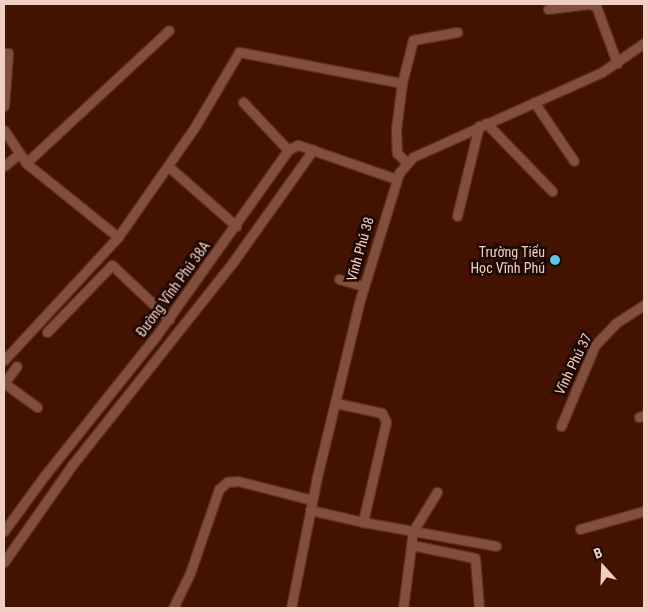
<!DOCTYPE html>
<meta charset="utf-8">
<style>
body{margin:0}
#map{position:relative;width:648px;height:612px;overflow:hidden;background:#441200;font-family:"Roboto Condensed",sans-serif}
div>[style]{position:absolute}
.roads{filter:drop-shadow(1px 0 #60301f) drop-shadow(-1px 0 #60301f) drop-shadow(0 1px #60301f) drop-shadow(0 -1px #60301f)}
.minor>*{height:9px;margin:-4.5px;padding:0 4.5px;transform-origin:4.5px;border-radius:4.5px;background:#834f3d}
.dots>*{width:14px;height:14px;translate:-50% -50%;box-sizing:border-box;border:2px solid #1c0702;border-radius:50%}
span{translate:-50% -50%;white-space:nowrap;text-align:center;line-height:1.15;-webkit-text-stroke:5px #1c0702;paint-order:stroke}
.street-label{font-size:14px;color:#f0cfc3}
.poi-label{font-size:14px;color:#f0cfc3}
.right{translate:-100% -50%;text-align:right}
.frame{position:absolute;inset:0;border:5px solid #f0cfc3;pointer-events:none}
.north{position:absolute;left:578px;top:542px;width:50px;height:50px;-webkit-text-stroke:4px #1c0702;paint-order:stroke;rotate:340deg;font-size:14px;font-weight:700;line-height:20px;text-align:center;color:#f0cfc3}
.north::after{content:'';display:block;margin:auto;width:18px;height:22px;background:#f0cfc3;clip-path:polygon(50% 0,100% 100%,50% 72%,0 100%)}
</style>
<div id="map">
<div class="roads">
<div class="minor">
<div style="left:548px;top:9px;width:40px;rotate:-7.1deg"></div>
<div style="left:588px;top:4px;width:8px;rotate:14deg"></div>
<div style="left:596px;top:6px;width:61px;rotate:69.8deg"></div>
<div style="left:4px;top:53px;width:4px"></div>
<div style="left:8px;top:53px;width:53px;rotate:94.3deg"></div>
<div style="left:402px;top:83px;width:44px;rotate:-75.7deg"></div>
<div style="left:413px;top:40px;width:45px;rotate:-10.3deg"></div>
<div style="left:243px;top:102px;width:66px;rotate:46.8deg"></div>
<div style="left:534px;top:102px;width:71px;rotate:55.9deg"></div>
<div style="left:486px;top:123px;width:95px;rotate:45.9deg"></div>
<div style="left:4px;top:130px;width:40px;rotate:56deg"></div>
<div style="left:26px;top:163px;width:118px;rotate:38.8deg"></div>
<div style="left:118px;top:237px;width:168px;rotate:132.8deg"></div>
<div style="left:26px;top:163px;width:195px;rotate:-42.9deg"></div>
<div style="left:4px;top:166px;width:19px;rotate:-39deg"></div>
<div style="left:168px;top:166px;width:91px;rotate:41.4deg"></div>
<div style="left:457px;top:216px;width:93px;rotate:-76.3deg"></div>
<div style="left:118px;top:237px;width:136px;rotate:-55.1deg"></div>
<div style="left:196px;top:125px;width:85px;rotate:-59.5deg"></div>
<div style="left:239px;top:52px;width:166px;rotate:10.8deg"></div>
<div style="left:402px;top:83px;width:46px;rotate:97.4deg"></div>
<div style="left:396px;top:129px;width:24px;rotate:88deg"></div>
<div style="left:397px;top:153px;width:13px;rotate:45deg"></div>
<div style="left:339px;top:279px;width:26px;rotate:16deg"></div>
<div style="left:47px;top:332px;width:93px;rotate:-45.9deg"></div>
<div style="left:112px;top:265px;width:79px;rotate:43.5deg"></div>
<div style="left:4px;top:383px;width:41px;rotate:36deg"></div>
<div style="left:4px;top:383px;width:21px;rotate:-53deg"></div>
<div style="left:336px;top:403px;width:47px;rotate:12.3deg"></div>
<div style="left:382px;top:413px;width:10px;rotate:66deg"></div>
<div style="left:386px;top:422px;width:103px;rotate:103deg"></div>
<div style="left:363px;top:522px;width:135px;rotate:10.2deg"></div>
<div style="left:639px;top:417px;width:5px;rotate:-22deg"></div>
<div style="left:561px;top:426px;width:88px;rotate:-67.2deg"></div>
<div style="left:595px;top:345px;width:30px;rotate:-46deg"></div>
<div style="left:616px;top:323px;width:33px;rotate:-33deg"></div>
<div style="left:310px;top:510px;width:54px;rotate:12.8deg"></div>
<div style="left:580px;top:529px;width:66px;rotate:-15.7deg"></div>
<div style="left:4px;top:531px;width:69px;rotate:-53.8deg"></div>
<div style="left:45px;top:475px;width:178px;rotate:-51.4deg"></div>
<div style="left:156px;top:336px;width:228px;rotate:-54.6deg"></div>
<div style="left:288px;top:150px;width:11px;rotate:-27deg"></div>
<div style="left:298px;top:145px;width:104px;rotate:19.1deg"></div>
<div style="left:412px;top:545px;width:64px;rotate:11.7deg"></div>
<div style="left:475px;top:558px;width:50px;rotate:85.4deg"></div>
<div style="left:4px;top:562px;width:120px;rotate:-54.9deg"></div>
<div style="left:73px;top:464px;width:258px;rotate:-51.6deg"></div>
<div style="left:233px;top:262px;width:138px;rotate:-54.5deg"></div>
<div style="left:173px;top:608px;width:39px;rotate:-64deg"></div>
<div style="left:190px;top:573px;width:89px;rotate:-71deg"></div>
<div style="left:219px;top:489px;width:11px;rotate:-41deg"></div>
<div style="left:227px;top:482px;width:11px;rotate:-5deg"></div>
<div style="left:238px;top:481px;width:76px;rotate:14.4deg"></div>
<div style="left:291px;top:608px;width:134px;rotate:-78.8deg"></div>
<div style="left:317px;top:477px;width:179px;rotate:-76.4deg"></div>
<div style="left:359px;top:303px;width:136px;rotate:-72.9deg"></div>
<div style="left:399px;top:173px;width:21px;rotate:-49deg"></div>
<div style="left:413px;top:157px;width:207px;rotate:-24.2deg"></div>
<div style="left:602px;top:72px;width:51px;rotate:-34.6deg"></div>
<div style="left:403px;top:608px;width:78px;rotate:-82.6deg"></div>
<div style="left:413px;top:531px;width:46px;rotate:-58.4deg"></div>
</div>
</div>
<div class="dots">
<div style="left:555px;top:260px;background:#5cc7e7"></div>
</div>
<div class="street-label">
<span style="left:360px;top:249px;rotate:-74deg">Vĩnh Phú 38</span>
<span style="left:173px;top:289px;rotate:-54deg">Đường Vĩnh Phú 38A</span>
<span style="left:573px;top:364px;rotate:-64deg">Vĩnh Phú 37</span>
</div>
<div class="poi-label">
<span class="right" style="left:545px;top:260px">Trường Tiểu<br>Học Vĩnh Phú</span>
</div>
<div class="frame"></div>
<div class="north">B</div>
</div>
